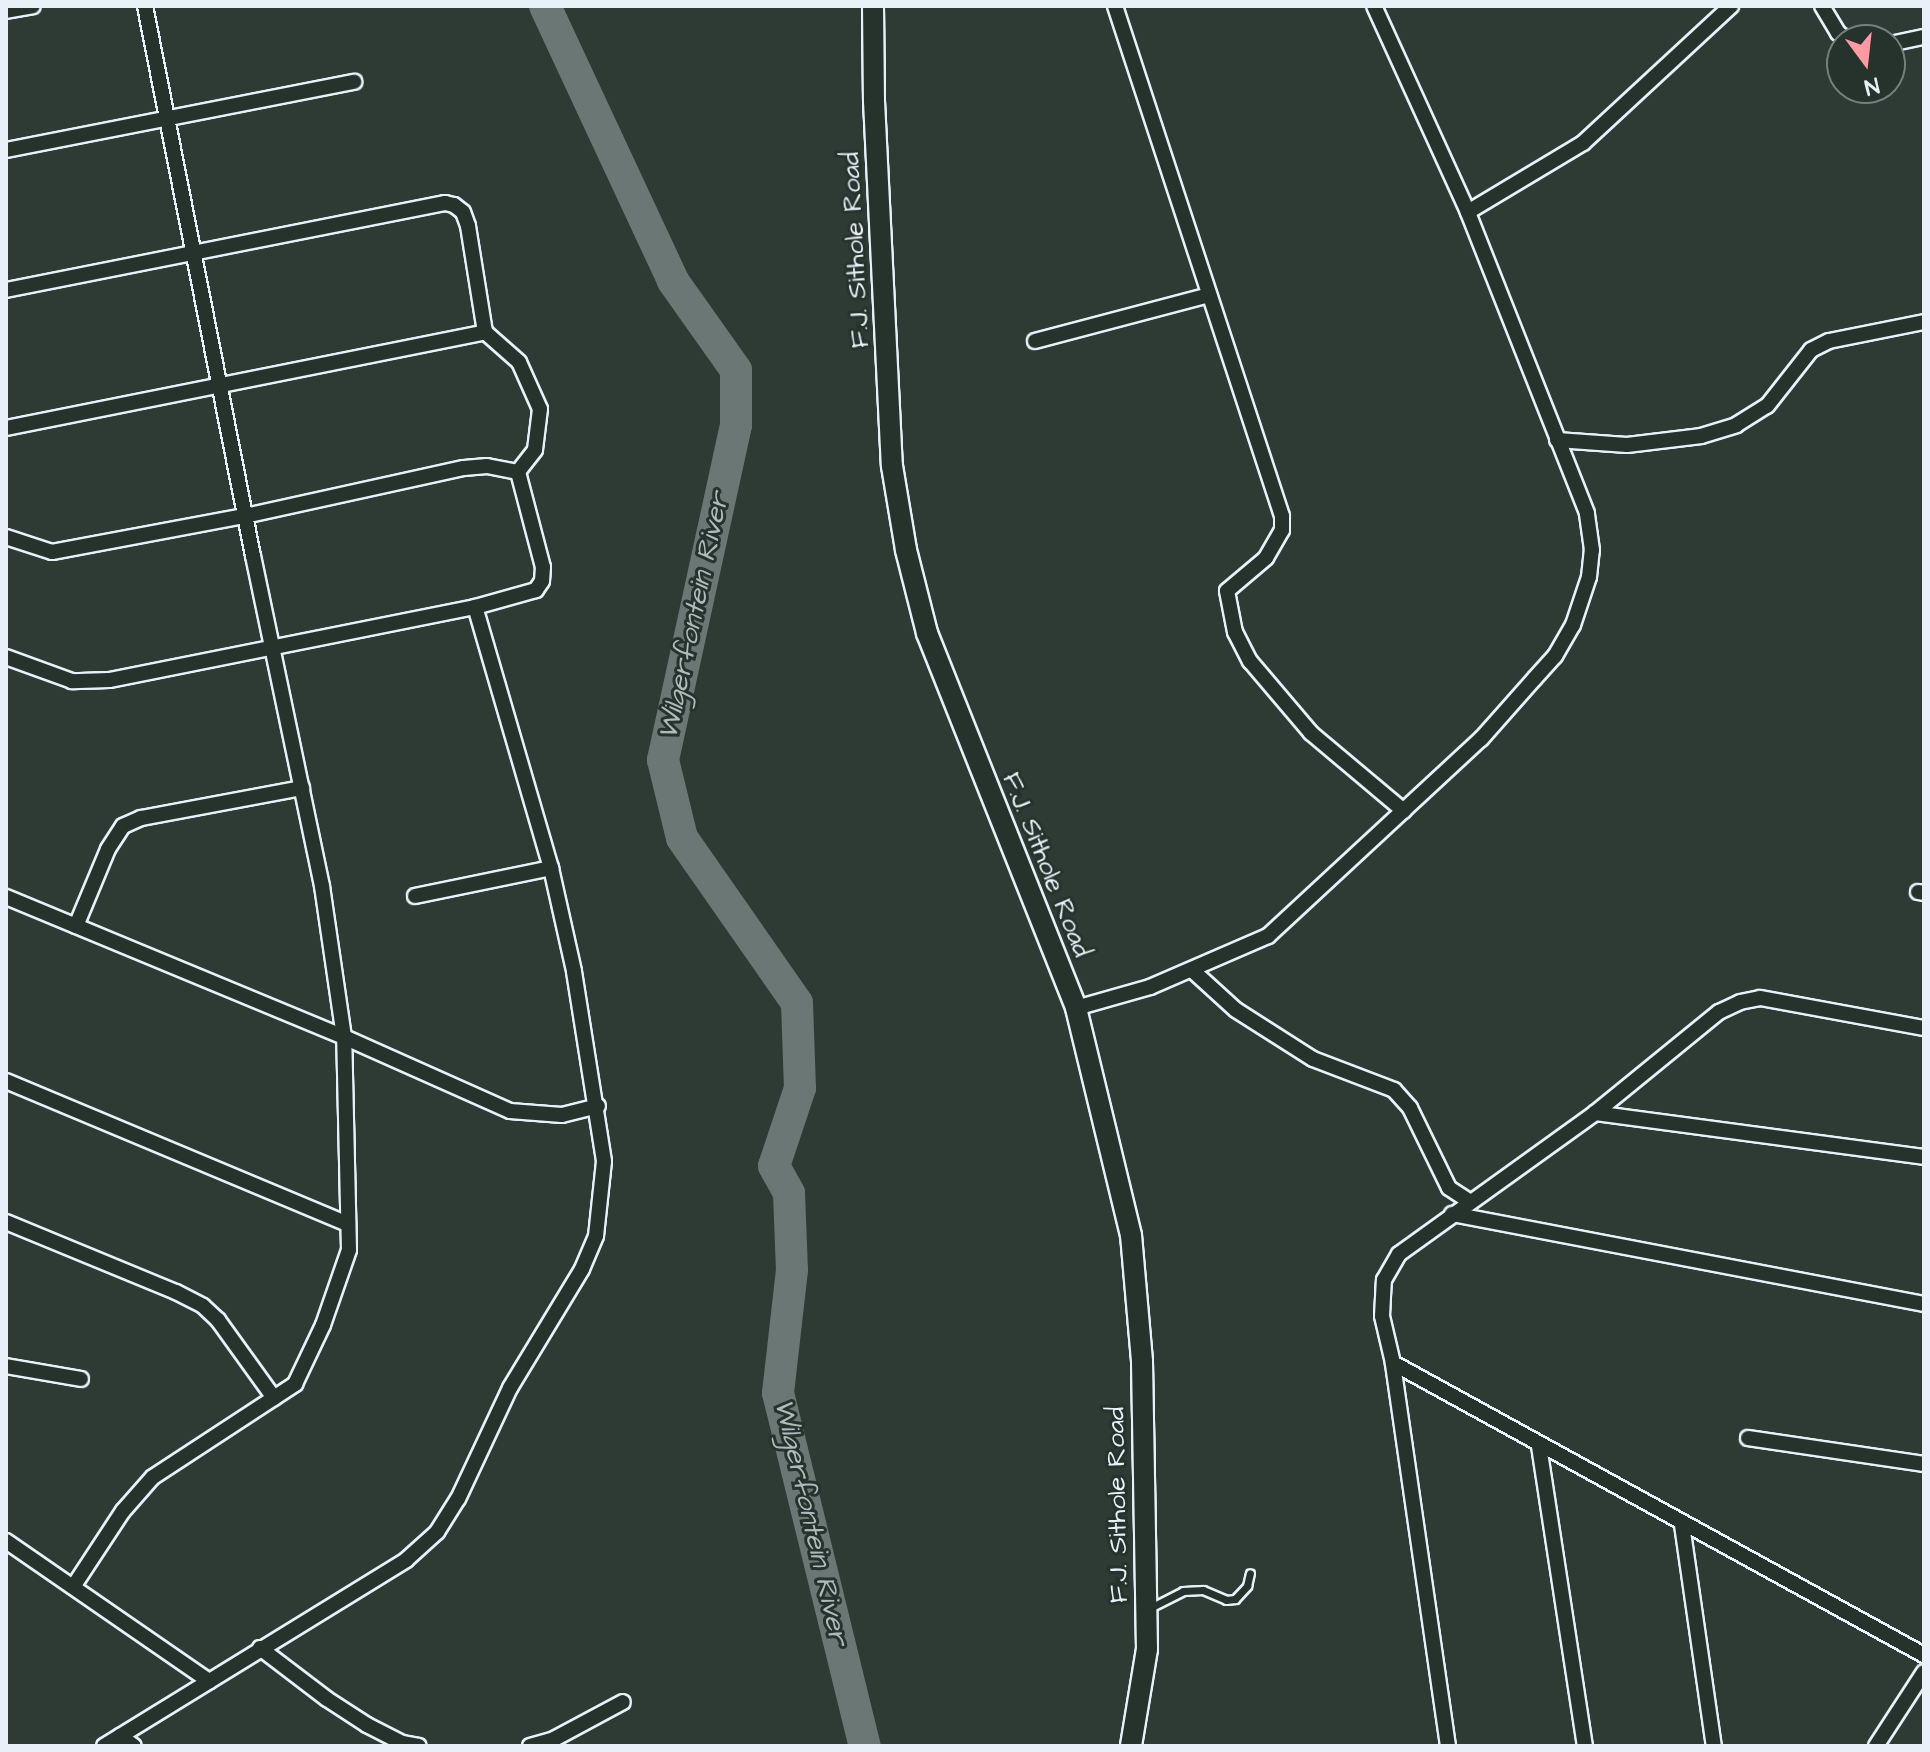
<!DOCTYPE html>
<style>
body{margin:0}
#map{position:relative;width:1930px;height:1752px;overflow:hidden;background:#2e3b35;font-family:"Architects Daughter",sans-serif}
div>[style]{position:absolute}
.river>*{height:32px;margin:-16px;padding:0 16px;transform-origin:16px;border-radius:16px;background:#6b7775}
.roads{filter:drop-shadow(2px 0 #e8f1f8) drop-shadow(-2px 0 #e8f1f8) drop-shadow(0 2px #e8f1f8) drop-shadow(0 -2px #e8f1f8)}
.lane>*{height:7px;margin:-3.5px;padding:0 3.5px;transform-origin:3.5px;border-radius:3.5px;background:#26332d}
.street>*{height:14px;margin:-7px;padding:0 7px;transform-origin:7px;border-radius:7px;background:#26332d}
.secondary>*{height:20px;margin:-10px;padding:0 10px;transform-origin:10px;border-radius:10px;background:#26332d}
span{translate:-50% -50%;white-space:nowrap;text-align:center;line-height:1.15;-webkit-text-stroke:6px #26332d;paint-order:stroke}
.street-label{font-size:26px;color:#e8f1f8}
.water-label{font-size:28px;color:#b0babd;font-style:italic}
.frame{position:absolute;inset:0;border:8px solid #e8f1f8;pointer-events:none}
.north{position:absolute;left:1826px;top:24px;width:80px;height:80px;box-sizing:border-box;background:#26332d;border:2px solid #747f7e;border-radius:50%;rotate:165deg;font-size:22px;font-weight:700;line-height:32px;text-align:center;color:#e8f1f8}
.north::after{content:'';display:block;margin:auto;width:28px;height:36px;background:#ff9aa2;clip-path:polygon(50% 0,100% 100%,50% 72%,0 100%)}
</style>
<div id="map">
<div class="river">
<div style="left:545px;top:6px;width:303px;rotate:65deg"></div>
<div style="left:673px;top:281px;width:109px;rotate:54.7deg"></div>
<div style="left:736px;top:370px;width:55px;rotate:90deg"></div>
<div style="left:736px;top:425px;width:343px;rotate:102.3deg"></div>
<div style="left:663px;top:760px;width:80px;rotate:76.3deg"></div>
<div style="left:682px;top:838px;width:201px;rotate:55.1deg"></div>
<div style="left:797px;top:1003px;width:85px;rotate:88deg"></div>
<div style="left:800px;top:1088px;width:82px;rotate:108.4deg"></div>
<div style="left:774px;top:1166px;width:31px;rotate:61deg"></div>
<div style="left:789px;top:1193px;width:77px;rotate:87.8deg"></div>
<div style="left:792px;top:1270px;width:124px;rotate:96.5deg"></div>
<div style="left:778px;top:1393px;width:364px;rotate:76.2deg"></div>
</div>
<div class="roads">
<div class="lane">
<div style="left:1148px;top:1609px;width:39px;rotate:-27deg"></div>
<div style="left:1183px;top:1591px;width:20px;rotate:-3deg"></div>
<div style="left:1203px;top:1590px;width:25px;rotate:23deg"></div>
<div style="left:1226px;top:1600px;width:9px;rotate:-6deg"></div>
<div style="left:1235px;top:1599px;width:18px;rotate:-47deg"></div>
<div style="left:1247px;top:1586px;width:13px;rotate:-77deg"></div>
</div>
<div class="street">
<div style="left:1115px;top:6px;width:537px;rotate:71.87deg"></div>
<div style="left:1282px;top:516px;width:14px;rotate:90deg"></div>
<div style="left:1282px;top:530px;width:32px;rotate:120deg"></div>
<div style="left:1266px;top:558px;width:51px;rotate:139.8deg"></div>
<div style="left:1227px;top:591px;width:42px;rotate:79deg"></div>
<div style="left:1235px;top:632px;width:33px;rotate:63deg"></div>
<div style="left:1250px;top:661px;width:94px;rotate:49.7deg"></div>
<div style="left:1311px;top:733px;width:121px;rotate:40deg"></div>
<div style="left:1822px;top:6px;width:31px;rotate:59deg"></div>
<div style="left:1838px;top:33px;width:12px;rotate:35deg"></div>
<div style="left:6px;top:11px;width:27px;rotate:-10deg"></div>
<div style="left:1890px;top:44px;width:35px;rotate:-12deg"></div>
<div style="left:6px;top:150px;width:355px;rotate:-11.1deg"></div>
<div style="left:1468px;top:212px;width:134px;rotate:-31deg"></div>
<div style="left:1583px;top:143px;width:202px;rotate:-42.8deg"></div>
<div style="left:6px;top:290px;width:448px;rotate:-11.2deg"></div>
<div style="left:445px;top:203px;width:9px;rotate:13deg"></div>
<div style="left:454px;top:205px;width:11px;rotate:38deg"></div>
<div style="left:463px;top:212px;width:15px;rotate:70deg"></div>
<div style="left:468px;top:226px;width:107px;rotate:80.9deg"></div>
<div style="left:485px;top:332px;width:45px;rotate:41.4deg"></div>
<div style="left:519px;top:362px;width:51px;rotate:65.9deg"></div>
<div style="left:540px;top:409px;width:41px;rotate:97deg"></div>
<div style="left:535px;top:450px;width:28px;rotate:128deg"></div>
<div style="left:518px;top:472px;width:98px;rotate:75.3deg"></div>
<div style="left:543px;top:567px;width:14px;rotate:94deg"></div>
<div style="left:542px;top:581px;width:11px;rotate:124deg"></div>
<div style="left:536px;top:590px;width:63px;rotate:164.4deg"></div>
<div style="left:475px;top:607px;width:373px;rotate:168.7deg"></div>
<div style="left:109px;top:680px;width:37px;rotate:178deg"></div>
<div style="left:72px;top:681px;width:70px;rotate:-160deg"></div>
<div style="left:1035px;top:341px;width:180px;rotate:-14.8deg"></div>
<div style="left:6px;top:428px;width:489px;rotate:-11.3deg"></div>
<div style="left:1557px;top:440px;width:70px;rotate:4.1deg"></div>
<div style="left:1627px;top:445px;width:75px;rotate:-6.9deg"></div>
<div style="left:1701px;top:436px;width:37px;rotate:-17deg"></div>
<div style="left:1736px;top:425px;width:36px;rotate:-32deg"></div>
<div style="left:1767px;top:406px;width:71px;rotate:-51.8deg"></div>
<div style="left:1811px;top:350px;width:20px;rotate:-27deg"></div>
<div style="left:1829px;top:341px;width:97px;rotate:-11.3deg"></div>
<div style="left:6px;top:537px;width:48px;rotate:18.1deg"></div>
<div style="left:52px;top:552px;width:196px;rotate:-10.6deg"></div>
<div style="left:245px;top:516px;width:224px;rotate:-12.4deg"></div>
<div style="left:464px;top:468px;width:23px;rotate:-5deg"></div>
<div style="left:487px;top:466px;width:32px;rotate:11deg"></div>
<div style="left:1918px;top:892px;width:6px;rotate:9deg"></div>
<div style="left:415px;top:896px;width:139px;rotate:-11.6deg"></div>
<div style="left:6px;top:897px;width:366px;rotate:22.5deg"></div>
<div style="left:344px;top:1037px;width:182px;rotate:24deg"></div>
<div style="left:510px;top:1111px;width:52px;rotate:4.4deg"></div>
<div style="left:562px;top:1115px;width:37px;rotate:-14deg"></div>
<div style="left:76px;top:926px;width:83px;rotate:-67.4deg"></div>
<div style="left:108px;top:849px;width:27px;rotate:-57deg"></div>
<div style="left:123px;top:826px;width:20px;rotate:-24deg"></div>
<div style="left:141px;top:818px;width:164px;rotate:-10.6deg"></div>
<div style="left:1192px;top:970px;width:59px;rotate:42.3deg"></div>
<div style="left:1236px;top:1010px;width:91px;rotate:32.5deg"></div>
<div style="left:1313px;top:1059px;width:87px;rotate:20.9deg"></div>
<div style="left:1394px;top:1090px;width:24px;rotate:48deg"></div>
<div style="left:1410px;top:1108px;width:89px;rotate:64deg"></div>
<div style="left:1449px;top:1188px;width:24px;rotate:33deg"></div>
<div style="left:1076px;top:1008px;width:77px;rotate:-15.8deg"></div>
<div style="left:1150px;top:987px;width:129px;rotate:-23.4deg"></div>
<div style="left:1268px;top:936px;width:290px;rotate:-42.8deg"></div>
<div style="left:1481px;top:739px;width:81px;rotate:-48.5deg"></div>
<div style="left:1535px;top:678px;width:30px;rotate:-48deg"></div>
<div style="left:1555px;top:656px;width:36px;rotate:-60deg"></div>
<div style="left:1573px;top:625px;width:51px;rotate:-71.6deg"></div>
<div style="left:1589px;top:577px;width:27px;rotate:-84deg"></div>
<div style="left:1592px;top:550px;width:37px;rotate:-98deg"></div>
<div style="left:1587px;top:513px;width:324px;rotate:-111.6deg"></div>
<div style="left:1468px;top:212px;width:226px;rotate:-114.5deg"></div>
<div style="left:6px;top:1081px;width:371px;rotate:22.7deg"></div>
<div style="left:1595px;top:1113px;width:332px;rotate:7.6deg"></div>
<div style="left:1452px;top:1214px;width:481px;rotate:10.8deg"></div>
<div style="left:6px;top:1222px;width:184px;rotate:22.4deg"></div>
<div style="left:176px;top:1292px;width:30px;rotate:27deg"></div>
<div style="left:203px;top:1306px;width:21px;rotate:43deg"></div>
<div style="left:218px;top:1320px;width:96px;rotate:54.3deg"></div>
<div style="left:1393px;top:1363px;width:48px;rotate:-103.2deg"></div>
<div style="left:1382px;top:1316px;width:36px;rotate:-87deg"></div>
<div style="left:1384px;top:1280px;width:30px;rotate:-60deg"></div>
<div style="left:1399px;top:1254px;width:241px;rotate:-35.7deg"></div>
<div style="left:1595px;top:1113px;width:160px;rotate:-39.2deg"></div>
<div style="left:1719px;top:1012px;width:23px;rotate:-25deg"></div>
<div style="left:1740px;top:1002px;width:20px;rotate:-11deg"></div>
<div style="left:1760px;top:998px;width:167px;rotate:10.4deg"></div>
<div style="left:6px;top:1366px;width:76px;rotate:9.8deg"></div>
<div style="left:1748px;top:1438px;width:178px;rotate:8.4deg"></div>
<div style="left:1539px;top:1446px;width:304px;rotate:81.3deg"></div>
<div style="left:1682px;top:1525px;width:223px;rotate:81.8deg"></div>
<div style="left:6px;top:1541px;width:247px;rotate:34.6deg"></div>
<div style="left:73px;top:1587px;width:91px;rotate:-56.7deg"></div>
<div style="left:123px;top:1511px;width:45px;rotate:-48.6deg"></div>
<div style="left:153px;top:1477px;width:170px;rotate:-33.2deg"></div>
<div style="left:295px;top:1384px;width:65px;rotate:-64.6deg"></div>
<div style="left:323px;top:1325px;width:79px;rotate:-70.9deg"></div>
<div style="left:349px;top:1250px;width:213px;rotate:-91.3deg"></div>
<div style="left:344px;top:1037px;width:153px;rotate:-98.3deg"></div>
<div style="left:322px;top:886px;width:337px;rotate:-101.8deg"></div>
<div style="left:253px;top:556px;width:561px;rotate:-101.11deg"></div>
<div style="left:260px;top:1648px;width:84px;rotate:37.3deg"></div>
<div style="left:327px;top:1699px;width:48px;rotate:33deg"></div>
<div style="left:367px;top:1725px;width:39px;rotate:27deg"></div>
<div style="left:402px;top:1743px;width:17px;rotate:10deg"></div>
<div style="left:120px;top:1736px;width:17px;rotate:36deg"></div>
<div style="left:104px;top:1746px;width:355px;rotate:-31.6deg"></div>
<div style="left:406px;top:1560px;width:42px;rotate:-42.1deg"></div>
<div style="left:437px;top:1532px;width:39px;rotate:-58deg"></div>
<div style="left:458px;top:1499px;width:123px;rotate:-64.9deg"></div>
<div style="left:510px;top:1388px;width:139px;rotate:-58.8deg"></div>
<div style="left:582px;top:1269px;width:36px;rotate:-67deg"></div>
<div style="left:596px;top:1236px;width:75px;rotate:-83.9deg"></div>
<div style="left:604px;top:1161px;width:192px;rotate:-99deg"></div>
<div style="left:574px;top:971px;width:106px;rotate:-102.6deg"></div>
<div style="left:551px;top:868px;width:272px;rotate:-106.2deg"></div>
<div style="left:530px;top:1746px;width:25px;rotate:-16deg"></div>
<div style="left:554px;top:1739px;width:78px;rotate:-28.2deg"></div>
<div style="left:1448px;top:1746px;width:387px;rotate:-98.2deg"></div>
<div style="left:1393px;top:1363px;width:606px;rotate:28.81deg"></div>
<div style="left:1876px;top:1746px;width:88px;rotate:-57deg"></div>
</div>
<div class="secondary">
<div style="left:873px;top:6px;width:95px;rotate:89.4deg"></div>
<div style="left:874px;top:101px;width:365px;rotate:87.2deg"></div>
<div style="left:892px;top:466px;width:85px;rotate:80.5deg"></div>
<div style="left:906px;top:550px;width:86px;rotate:75.8deg"></div>
<div style="left:927px;top:633px;width:404px;rotate:68.3deg"></div>
<div style="left:1076px;top:1008px;width:234px;rotate:76.4deg"></div>
<div style="left:1131px;top:1235px;width:127px;rotate:85deg"></div>
<div style="left:1142px;top:1362px;width:287px;rotate:89deg"></div>
<div style="left:1147px;top:1649px;width:98px;rotate:99.4deg"></div>
</div>
</div>
<div class="street-label">
<span style="left:856px;top:250px;rotate:-93deg">F.J. Sithole Road</span>
<span style="left:1046px;top:865px;rotate:68deg">F.J. Sithole Road</span>
<span style="left:1118px;top:1505px;rotate:-91deg">F.J. Sithole Road</span>
</div>
<div class="water-label">
<span style="left:694px;top:616px;rotate:-78deg">Wilgerfontein River</span>
<span style="left:811px;top:1522px;rotate:77deg">Wilgerfontein River</span>
</div>
<div class="frame"></div>
<div class="north">N</div>
</div>
